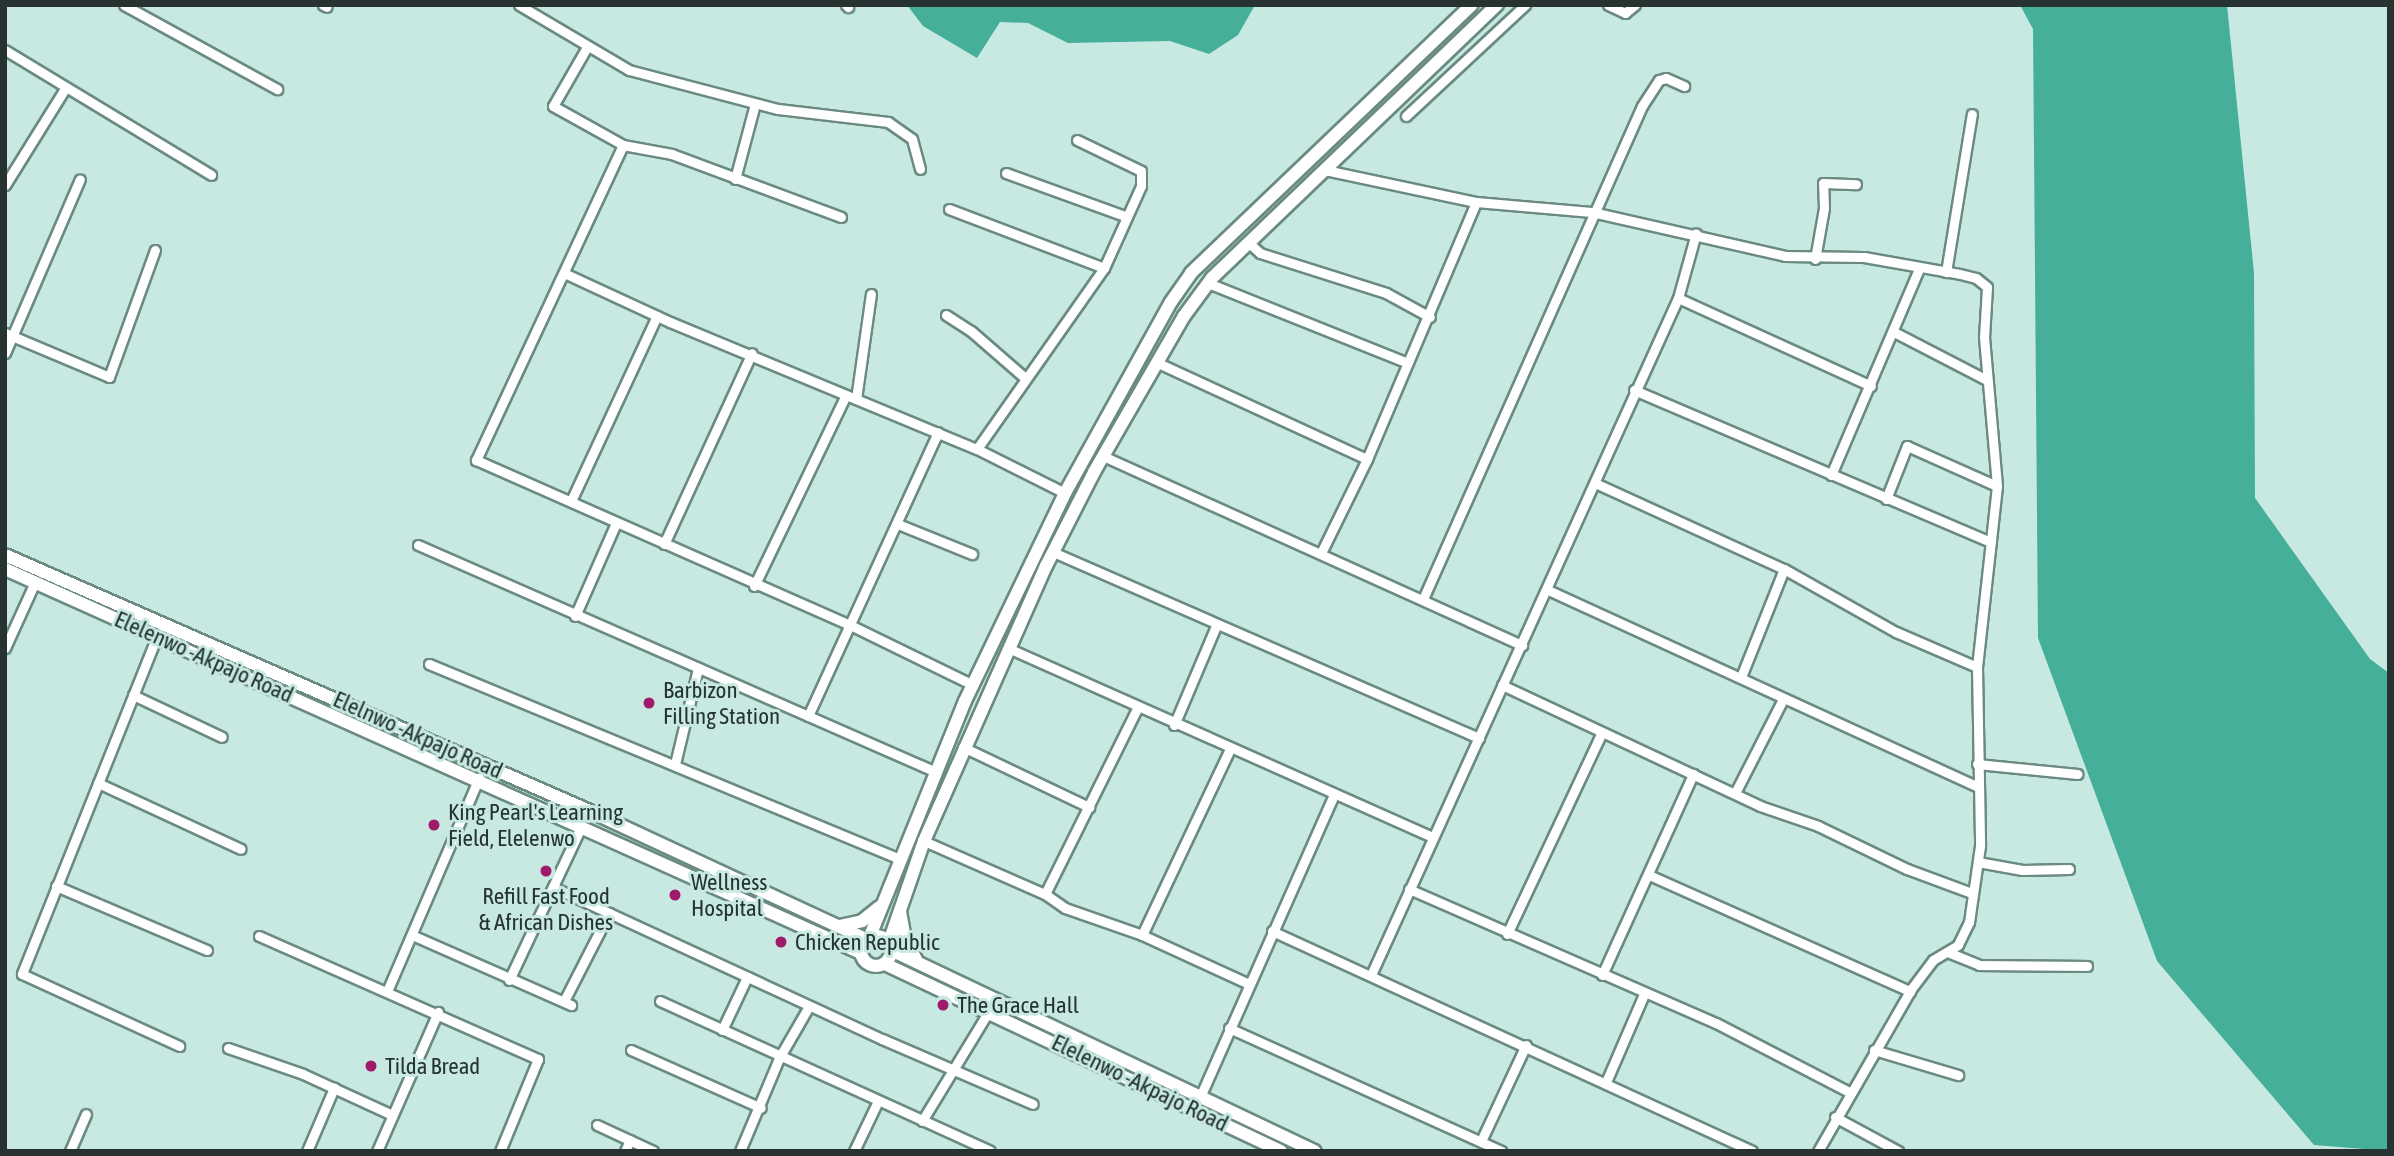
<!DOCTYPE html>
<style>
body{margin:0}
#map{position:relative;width:2394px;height:1156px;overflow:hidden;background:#c7e9e1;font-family:"Asap Condensed",sans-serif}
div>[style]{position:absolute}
.water>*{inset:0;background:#45af9a}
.roads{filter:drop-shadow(2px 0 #6a8a82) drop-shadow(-2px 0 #6a8a82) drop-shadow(0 2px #6a8a82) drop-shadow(0 -2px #6a8a82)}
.minor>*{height:9px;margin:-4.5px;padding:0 4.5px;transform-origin:4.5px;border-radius:4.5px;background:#fff}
.secondary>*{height:12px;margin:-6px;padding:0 6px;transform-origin:6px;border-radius:6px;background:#fff}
.secondary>.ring{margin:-6px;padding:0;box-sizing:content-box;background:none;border:12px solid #fff;border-radius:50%}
.dots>*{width:19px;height:19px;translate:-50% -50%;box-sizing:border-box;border:4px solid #c7e9e1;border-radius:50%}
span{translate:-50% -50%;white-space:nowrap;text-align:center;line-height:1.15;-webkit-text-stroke:6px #c7e9e1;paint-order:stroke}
.street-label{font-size:23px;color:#263330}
.poi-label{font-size:23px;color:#263330}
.left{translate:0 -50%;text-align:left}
.frame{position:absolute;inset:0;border:7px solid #263330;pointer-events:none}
</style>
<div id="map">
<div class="water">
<div style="clip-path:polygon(907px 5px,1255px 5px,1238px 35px,1209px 54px,1170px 41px,1068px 43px,1028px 23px,1000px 22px,977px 58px,923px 26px)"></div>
<div style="clip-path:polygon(2020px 5px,2227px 5px,2254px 273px,2255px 498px,2370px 659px,2389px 673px,2389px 1151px,2314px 1145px,2157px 961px,2038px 638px,2033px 29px)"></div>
</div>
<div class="roads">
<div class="minor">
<div style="left:124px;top:5px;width:175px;rotate:28.8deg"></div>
<div style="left:323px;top:5px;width:4px;rotate:27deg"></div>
<div style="left:519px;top:5px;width:128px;rotate:30.6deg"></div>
<div style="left:629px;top:70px;width:154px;rotate:14.7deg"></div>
<div style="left:778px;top:109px;width:111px;rotate:6.7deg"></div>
<div style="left:888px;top:122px;width:29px;rotate:35deg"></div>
<div style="left:912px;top:139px;width:31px;rotate:75deg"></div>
<div style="left:846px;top:5px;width:3px;rotate:45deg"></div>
<div style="left:1608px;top:5px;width:19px;rotate:25deg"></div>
<div style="left:1625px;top:13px;width:13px;rotate:-39deg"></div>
<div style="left:587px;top:47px;width:68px;rotate:120deg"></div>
<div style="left:553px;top:106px;width:80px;rotate:29.1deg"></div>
<div style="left:5px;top:50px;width:241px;rotate:31.2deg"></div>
<div style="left:1406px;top:116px;width:163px;rotate:-43deg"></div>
<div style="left:1077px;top:140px;width:71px;rotate:25.8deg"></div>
<div style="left:1141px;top:171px;width:15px;rotate:90deg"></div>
<div style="left:1141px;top:186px;width:90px;rotate:114.3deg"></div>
<div style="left:1325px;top:170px;width:154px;rotate:12deg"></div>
<div style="left:1476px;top:202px;width:116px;rotate:4.9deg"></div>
<div style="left:1592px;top:212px;width:198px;rotate:12.8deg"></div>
<div style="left:1785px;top:256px;width:79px;rotate:0.7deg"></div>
<div style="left:1864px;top:257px;width:97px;rotate:10deg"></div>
<div style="left:1960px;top:274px;width:16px;rotate:14deg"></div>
<div style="left:1976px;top:278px;width:14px;rotate:39deg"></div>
<div style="left:1987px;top:287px;width:50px;rotate:93.4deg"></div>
<div style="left:1984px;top:337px;width:150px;rotate:85deg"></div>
<div style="left:1997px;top:486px;width:182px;rotate:96.3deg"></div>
<div style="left:1977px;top:667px;width:179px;rotate:89deg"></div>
<div style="left:1980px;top:846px;width:77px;rotate:98.2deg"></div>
<div style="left:1969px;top:922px;width:25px;rotate:116deg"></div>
<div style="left:1958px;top:945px;width:29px;rotate:149deg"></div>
<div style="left:1933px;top:960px;width:39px;rotate:127deg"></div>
<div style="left:1910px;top:991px;width:185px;rotate:119.9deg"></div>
<div style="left:1006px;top:173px;width:127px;rotate:19.9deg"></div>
<div style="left:735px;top:179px;width:78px;rotate:-75.1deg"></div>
<div style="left:5px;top:185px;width:115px;rotate:-58.1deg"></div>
<div style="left:949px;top:209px;width:166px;rotate:20.8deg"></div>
<div style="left:1104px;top:268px;width:221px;rotate:125.1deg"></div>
<div style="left:841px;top:217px;width:180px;rotate:-159.6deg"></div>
<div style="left:672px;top:154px;width:50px;rotate:-169.6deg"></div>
<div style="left:623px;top:145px;width:348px;rotate:115deg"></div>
<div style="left:476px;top:460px;width:407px;rotate:23.8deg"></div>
<div style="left:848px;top:624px;width:139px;rotate:26deg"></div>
<div style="left:1249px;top:243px;width:15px;rotate:42deg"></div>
<div style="left:1260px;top:253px;width:132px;rotate:17.6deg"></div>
<div style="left:1386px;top:293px;width:50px;rotate:28.6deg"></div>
<div style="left:1815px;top:259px;width:52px;rotate:-80deg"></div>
<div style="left:1824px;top:208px;width:25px;rotate:-92deg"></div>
<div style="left:1823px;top:183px;width:33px;rotate:2deg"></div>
<div style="left:1946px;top:272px;width:160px;rotate:-80.7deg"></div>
<div style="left:564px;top:273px;width:117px;rotate:24.8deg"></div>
<div style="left:670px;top:322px;width:332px;rotate:22.5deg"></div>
<div style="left:977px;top:449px;width:98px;rotate:26.6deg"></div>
<div style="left:1208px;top:283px;width:215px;rotate:21.8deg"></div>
<div style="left:1678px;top:298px;width:212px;rotate:24.5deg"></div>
<div style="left:946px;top:315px;width:30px;rotate:33deg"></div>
<div style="left:971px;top:331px;width:72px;rotate:41deg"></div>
<div style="left:1894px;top:332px;width:105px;rotate:27.3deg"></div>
<div style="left:5px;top:333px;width:113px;rotate:22.9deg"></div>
<div style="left:109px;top:377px;width:135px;rotate:-70.1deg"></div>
<div style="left:5px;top:353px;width:189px;rotate:-66.7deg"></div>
<div style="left:1158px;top:363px;width:230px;rotate:24.7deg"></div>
<div style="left:1634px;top:390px;width:388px;rotate:23.1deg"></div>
<div style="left:856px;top:399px;width:106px;rotate:-81.9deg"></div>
<div style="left:1103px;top:456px;width:460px;rotate:24.3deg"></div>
<div style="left:1831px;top:475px;width:224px;rotate:-66.9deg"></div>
<div style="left:1595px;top:483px;width:208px;rotate:24.5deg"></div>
<div style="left:1784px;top:569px;width:129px;rotate:29.4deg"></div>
<div style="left:1896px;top:632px;width:88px;rotate:23.4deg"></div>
<div style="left:1886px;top:499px;width:57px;rotate:-68.4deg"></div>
<div style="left:1907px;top:446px;width:98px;rotate:24deg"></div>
<div style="left:571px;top:501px;width:204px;rotate:-65.1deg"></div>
<div style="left:898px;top:524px;width:80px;rotate:22.1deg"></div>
<div style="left:664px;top:544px;width:210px;rotate:-65.3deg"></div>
<div style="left:418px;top:545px;width:566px;rotate:23.66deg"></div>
<div style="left:1053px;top:552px;width:465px;rotate:23.6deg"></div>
<div style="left:1321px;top:553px;width:105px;rotate:-63.9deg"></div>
<div style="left:1367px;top:459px;width:279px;rotate:-67deg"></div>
<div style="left:754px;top:586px;width:212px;rotate:-64.3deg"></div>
<div style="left:1548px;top:590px;width:473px;rotate:24.6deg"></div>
<div style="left:1423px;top:599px;width:539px;rotate:-66.05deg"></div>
<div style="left:1642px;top:106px;width:31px;rotate:-57deg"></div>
<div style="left:1659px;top:80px;width:7px;rotate:-16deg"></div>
<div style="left:1666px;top:78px;width:20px;rotate:24deg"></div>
<div style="left:575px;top:616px;width:102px;rotate:-66.2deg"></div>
<div style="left:157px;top:636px;width:364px;rotate:111.8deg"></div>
<div style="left:22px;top:974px;width:173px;rotate:24.6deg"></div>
<div style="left:5px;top:648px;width:72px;rotate:-65.6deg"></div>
<div style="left:1008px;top:648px;width:463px;rotate:24deg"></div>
<div style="left:429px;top:664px;width:510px;rotate:22.49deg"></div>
<div style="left:1741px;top:677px;width:116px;rotate:-68.3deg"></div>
<div style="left:1502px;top:685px;width:285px;rotate:25.1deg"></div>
<div style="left:1760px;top:806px;width:61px;rotate:19deg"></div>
<div style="left:1818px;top:826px;width:99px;rotate:25.8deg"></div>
<div style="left:1907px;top:869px;width:69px;rotate:20.3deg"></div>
<div style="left:133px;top:695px;width:98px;rotate:25.3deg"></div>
<div style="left:808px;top:716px;width:312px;rotate:-65.4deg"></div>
<div style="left:1174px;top:725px;width:108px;rotate:-67deg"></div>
<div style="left:963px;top:747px;width:140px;rotate:25.5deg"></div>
<div style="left:675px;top:764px;width:99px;rotate:-76.5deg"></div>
<div style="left:1977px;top:764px;width:101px;rotate:5.7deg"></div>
<div style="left:98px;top:783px;width:157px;rotate:24.8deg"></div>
<div style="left:1735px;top:793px;width:106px;rotate:-62.9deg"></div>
<div style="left:924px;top:841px;width:132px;rotate:23.7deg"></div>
<div style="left:1045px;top:894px;width:24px;rotate:35deg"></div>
<div style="left:1065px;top:908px;width:82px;rotate:19.3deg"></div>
<div style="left:1142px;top:935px;width:118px;rotate:24.6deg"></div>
<div style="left:1978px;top:862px;width:45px;rotate:10.3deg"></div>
<div style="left:2022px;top:870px;width:47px;rotate:-1.2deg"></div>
<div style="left:1649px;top:875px;width:286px;rotate:24deg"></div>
<div style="left:56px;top:886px;width:164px;rotate:23deg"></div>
<div style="left:555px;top:888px;width:360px;rotate:24.8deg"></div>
<div style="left:882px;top:1039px;width:164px;rotate:23.3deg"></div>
<div style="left:1409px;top:889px;width:335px;rotate:23.6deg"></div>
<div style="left:1716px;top:1023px;width:150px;rotate:27.4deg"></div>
<div style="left:1045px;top:894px;width:207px;rotate:-63.6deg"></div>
<div style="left:1272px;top:931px;width:528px;rotate:24.62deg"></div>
<div style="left:1507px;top:934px;width:221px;rotate:-64.8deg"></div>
<div style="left:412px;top:935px;width:174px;rotate:23.8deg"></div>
<div style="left:1142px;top:935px;width:206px;rotate:-64.7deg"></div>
<div style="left:259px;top:936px;width:305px;rotate:23.8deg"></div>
<div style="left:538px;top:1059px;width:100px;rotate:112.4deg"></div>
<div style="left:1950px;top:953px;width:31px;rotate:22deg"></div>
<div style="left:1979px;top:965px;width:108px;rotate:0.5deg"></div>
<div style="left:1371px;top:975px;width:743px;rotate:-65.61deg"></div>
<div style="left:1678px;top:298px;width:67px;rotate:-74.5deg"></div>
<div style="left:1602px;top:975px;width:221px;rotate:-65.6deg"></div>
<div style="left:509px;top:980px;width:171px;rotate:-64.8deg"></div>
<div style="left:388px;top:989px;width:230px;rotate:-66.7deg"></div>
<div style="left:564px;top:1001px;width:99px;rotate:-62.9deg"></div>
<div style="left:660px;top:1001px;width:362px;rotate:24.4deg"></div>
<div style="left:1229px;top:1028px;width:299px;rotate:24.3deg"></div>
<div style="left:722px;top:1030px;width:59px;rotate:-64.7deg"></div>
<div style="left:228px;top:1048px;width:79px;rotate:19.1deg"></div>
<div style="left:303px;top:1074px;width:98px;rotate:24.7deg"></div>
<div style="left:631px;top:1050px;width:142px;rotate:24deg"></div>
<div style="left:1874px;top:1050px;width:88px;rotate:16.6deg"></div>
<div style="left:1606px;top:1082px;width:96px;rotate:-66.6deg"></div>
<div style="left:1200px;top:1097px;width:330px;rotate:-66.1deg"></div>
<div style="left:1835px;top:1117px;width:72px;rotate:28.4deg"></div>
<div style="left:922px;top:1121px;width:129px;rotate:-58.7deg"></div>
<div style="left:597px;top:1125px;width:62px;rotate:24.9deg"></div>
<div style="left:1481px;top:1141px;width:106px;rotate:-64.9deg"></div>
<div style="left:70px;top:1151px;width:40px;rotate:-66.6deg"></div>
<div style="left:307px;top:1151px;width:69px;rotate:-66.8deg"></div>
<div style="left:377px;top:1151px;width:152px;rotate:-66.3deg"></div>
<div style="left:625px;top:1151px;width:12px;rotate:-66deg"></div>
<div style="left:740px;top:1151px;width:101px;rotate:-67.2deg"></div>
<div style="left:779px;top:1058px;width:60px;rotate:-60deg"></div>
<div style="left:854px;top:1151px;width:55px;rotate:-64.4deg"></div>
</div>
<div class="secondary">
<div style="left:5px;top:555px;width:643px;rotate:23.65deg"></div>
<div style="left:594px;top:813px;width:300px;rotate:24.9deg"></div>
<div style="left:5px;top:569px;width:938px;rotate:24.16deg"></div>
<div style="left:900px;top:911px;width:27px;rotate:80deg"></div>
<div style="left:905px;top:938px;width:27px;rotate:63deg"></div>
<div style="left:839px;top:926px;width:24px;rotate:-12deg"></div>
<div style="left:862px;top:921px;width:22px;rotate:-39deg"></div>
<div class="ring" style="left:861px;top:936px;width:18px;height:18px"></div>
<div style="left:870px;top:936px;width:253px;rotate:-68deg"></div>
<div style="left:965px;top:701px;width:231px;rotate:-64.3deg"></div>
<div style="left:1065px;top:493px;width:218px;rotate:-61deg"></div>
<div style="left:1171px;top:302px;width:35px;rotate:-55deg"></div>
<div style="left:1191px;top:273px;width:388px;rotate:-43.7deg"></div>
<div style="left:889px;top:942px;width:107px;rotate:-70.9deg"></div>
<div style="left:924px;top:841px;width:301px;rotate:-66.1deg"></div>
<div style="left:1046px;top:566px;width:106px;rotate:-62.9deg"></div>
<div style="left:1094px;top:472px;width:180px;rotate:-60deg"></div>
<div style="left:1184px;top:316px;width:47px;rotate:-53.6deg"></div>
<div style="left:1212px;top:278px;width:395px;rotate:-43.8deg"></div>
<div style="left:891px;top:950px;width:469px;rotate:25.4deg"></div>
<div style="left:885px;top:964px;width:438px;rotate:25.3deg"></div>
</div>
</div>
<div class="dots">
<div style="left:649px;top:703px;background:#9f1a6a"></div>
<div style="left:434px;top:825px;background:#9f1a6a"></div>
<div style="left:546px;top:871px;background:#9f1a6a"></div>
<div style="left:675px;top:895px;background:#9f1a6a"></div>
<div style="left:781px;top:942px;background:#9f1a6a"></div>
<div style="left:943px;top:1005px;background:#9f1a6a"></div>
<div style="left:371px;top:1066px;background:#9f1a6a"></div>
</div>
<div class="street-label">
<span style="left:204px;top:657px;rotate:24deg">Elelenwo -Akpajo Road</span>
<span style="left:418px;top:735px;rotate:24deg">Elelnwo -Akpajo Road</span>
<span style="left:1140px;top:1083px;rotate:26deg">Elelenwo -Akpajo Road</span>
</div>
<div class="poi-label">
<span class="left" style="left:663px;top:703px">Barbizon<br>Filling Station</span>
<span class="left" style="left:448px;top:825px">King Pearl's Learning<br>Field, Elelenwo</span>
<span class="left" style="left:691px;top:895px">Wellness<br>Hospital</span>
<span style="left:546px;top:909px">Refill Fast Food<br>&amp; African Dishes</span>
<span class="left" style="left:795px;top:942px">Chicken Republic</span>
<span class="left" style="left:957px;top:1005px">The Grace Hall</span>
<span class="left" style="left:385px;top:1066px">Tilda Bread</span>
</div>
<div class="frame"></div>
</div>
